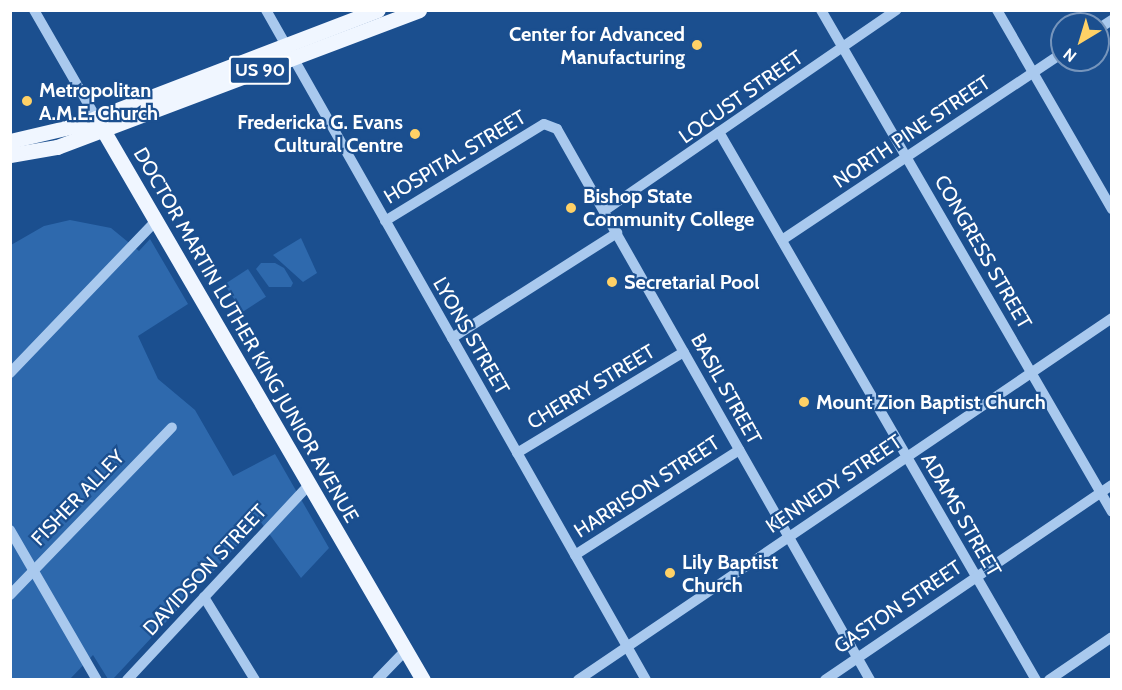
<!DOCTYPE html>
<style>
body{margin:0}
#map{position:relative;width:1122px;height:690px;overflow:hidden;background:#1b4f8f;font-family:Cabin,sans-serif}
div>[style]{position:absolute}
.green>*{inset:0;background:#2e69ad;transform-origin:0 0}
.minor>*{height:10px;margin:-5px;padding:0 5px;transform-origin:5px;border-radius:5px;background:#a9c9ee}
.major>*{height:15px;margin:-7.5px;padding:0 7.5px;transform-origin:7.5px;border-radius:7.5px;background:#f0f6ff}
.dots>*{width:16px;height:16px;translate:-50% -50%;box-sizing:border-box;border:3px solid #1b4f8f;border-radius:50%}
span{translate:-50% -50%;white-space:nowrap;text-align:center;line-height:1.15;-webkit-text-stroke:4.5px #1b4f8f;paint-order:stroke}
.shield-label span{padding:2px 4px;background:#1b4f8f;border:2px solid;border-radius:4px;-webkit-text-stroke-width:0}
.shield-label{font-size:18px;color:#fff;font-weight:700}
.poi-label{font-size:20px;color:#fff;font-weight:700}
.right{translate:-100% -50%;text-align:right}
.left{translate:0 -50%;text-align:left}
.street-label{font-size:20px;color:#fff}
.frame{position:absolute;inset:0;border:12px solid #fff;pointer-events:none}
.north{position:absolute;left:1050px;top:12px;width:60px;height:60px;box-sizing:border-box;background:#1b4f8f;border:2px solid #7695bc;border-radius:50%;rotate:218deg;font-size:16px;font-weight:700;line-height:24px;text-align:center;color:#fff}
.north::after{content:'';display:block;margin:auto;width:21px;height:27px;background:#ffd166;clip-path:polygon(50% 0,100% 100%,50% 72%,0 100%)}
</style>
<div id="map">
<div class="green">
<div style="clip-path:polygon(70px 220px,111px 228px,139px 251px,150px 239px,188px 304px,138px 336px,158px 379px,195px 410px,233px 476px,275px 454px,329px 548px,301px 578px,260px 521px,113px 679px,108px 679px,93px 655px,70px 679px,11px 680px,11px 245px,44px 226px)"></div>
<div style="clip-path:polygon(301px 238px,317px 273px,303px 282px,273px 255px)"></div>
<div style="clip-path:polygon(261px 263px,275px 263px,284px 268px,293px 283px,291px 287px,269px 287px,256px 269px)"></div>
<div style="left:248px;top:269px;width:33px;height:28px;rotate:57deg"></div>
</div>
<div class="minor">
<div style="left:34px;top:10px;width:125px;rotate:60.1deg"></div>
<div style="left:266px;top:10px;width:770px;rotate:60.44deg"></div>
<div style="left:821px;top:10px;width:580px;rotate:59.9deg"></div>
<div style="left:997px;top:10px;width:230px;rotate:60deg"></div>
<div style="left:1098px;top:29px;width:17px;rotate:-33deg"></div>
<div style="left:719px;top:132px;width:633px;rotate:59.95deg"></div>
<div style="left:604px;top:211px;width:355px;rotate:-34.5deg"></div>
<div style="left:385px;top:221px;width:186px;rotate:-31.4deg"></div>
<div style="left:544px;top:124px;width:14px;rotate:21deg"></div>
<div style="left:557px;top:129px;width:634px;rotate:60.4deg"></div>
<div style="left:782px;top:240px;width:337px;rotate:-33.7deg"></div>
<div style="left:452px;top:338px;width:196px;rotate:-32.5deg"></div>
<div style="left:10px;top:373px;width:211px;rotate:-46.2deg"></div>
<div style="left:517px;top:453px;width:195px;rotate:-31.2deg"></div>
<div style="left:10px;top:530px;width:173px;rotate:59.9deg"></div>
<div style="left:575px;top:555px;width:195px;rotate:-32.6deg"></div>
<div style="left:10px;top:595px;width:233px;rotate:-46deg"></div>
<div style="left:204px;top:597px;width:97px;rotate:58.4deg"></div>
<div style="left:127px;top:680px;width:268px;rotate:-47deg"></div>
<div style="left:377px;top:680px;width:42px;rotate:-46deg"></div>
<div style="left:578px;top:680px;width:645px;rotate:-34.13deg"></div>
<div style="left:825px;top:680px;width:347px;rotate:-34.2deg"></div>
<div style="left:1049px;top:680px;width:76px;rotate:-34.3deg"></div>
</div>
<div class="major">
<div style="left:96px;top:118px;width:650px;rotate:59.81deg"></div>
<div style="left:10px;top:141px;width:70px;rotate:-13.2deg"></div>
<div style="left:78px;top:125px;width:321px;rotate:-21deg"></div>
<div style="left:10px;top:155px;width:48px;rotate:-9.7deg"></div>
<div style="left:57px;top:147px;width:387px;rotate:-20.7deg"></div>
</div>
<div class="dots">
<div style="left:697px;top:45px;background:#ffd166"></div>
<div style="left:27px;top:101px;background:#ffd166"></div>
<div style="left:415px;top:134px;background:#ffd166"></div>
<div style="left:571px;top:208px;background:#ffd166"></div>
<div style="left:612px;top:282px;background:#ffd166"></div>
<div style="left:804px;top:402px;background:#ffd166"></div>
<div style="left:670px;top:573px;background:#ffd166"></div>
</div>
<div class="shield-label">
<span style="left:260px;top:70px">US 90</span>
</div>
<div class="poi-label">
<span class="right" style="left:685px;top:46px">Center for Advanced<br>Manufacturing</span>
<span class="left" style="left:39px;top:102px">Metropolitan<br>A.M.E. Church</span>
<span class="right" style="left:403px;top:134px">Fredericka G. Evans<br>Cultural Centre</span>
<span class="left" style="left:583px;top:208px">Bishop State<br>Community College</span>
<span class="left" style="left:624px;top:282px">Secretarial Pool</span>
<span class="left" style="left:816px;top:402px">Mount Zion Baptist Church</span>
<span class="left" style="left:682px;top:574px">Lily Baptist<br>Church</span>
</div>
<div class="street-label">
<span style="left:741px;top:97px;rotate:-35deg">LOCUST STREET</span>
<span style="left:912px;top:132px;rotate:-34deg">NORTH PINE STREET</span>
<span style="left:455px;top:157px;rotate:-31deg">HOSPITAL STREET</span>
<span style="left:983px;top:252px;rotate:60deg">CONGRESS STREET</span>
<span style="left:246px;top:335px;rotate:60deg">DOCTOR MARTIN LUTHER KING JUNIOR AVENUE</span>
<span style="left:471px;top:336px;rotate:60deg">LYONS STREET</span>
<span style="left:591px;top:387px;rotate:-31deg">CHERRY STREET</span>
<span style="left:726px;top:389px;rotate:61deg">BASIL STREET</span>
<span style="left:834px;top:484px;rotate:-34deg">KENNEDY STREET</span>
<span style="left:647px;top:487px;rotate:-33deg">HARRISON STREET</span>
<span style="left:78px;top:498px;rotate:-46deg">FISHER ALLEY</span>
<span style="left:961px;top:515px;rotate:60deg">ADAMS STREET</span>
<span style="left:205px;top:570px;rotate:-47deg">DAVIDSON STREET</span>
<span style="left:898px;top:607px;rotate:-34deg">GASTON STREET</span>
</div>
<div class="frame"></div>
<div class="north">N</div>
</div>
